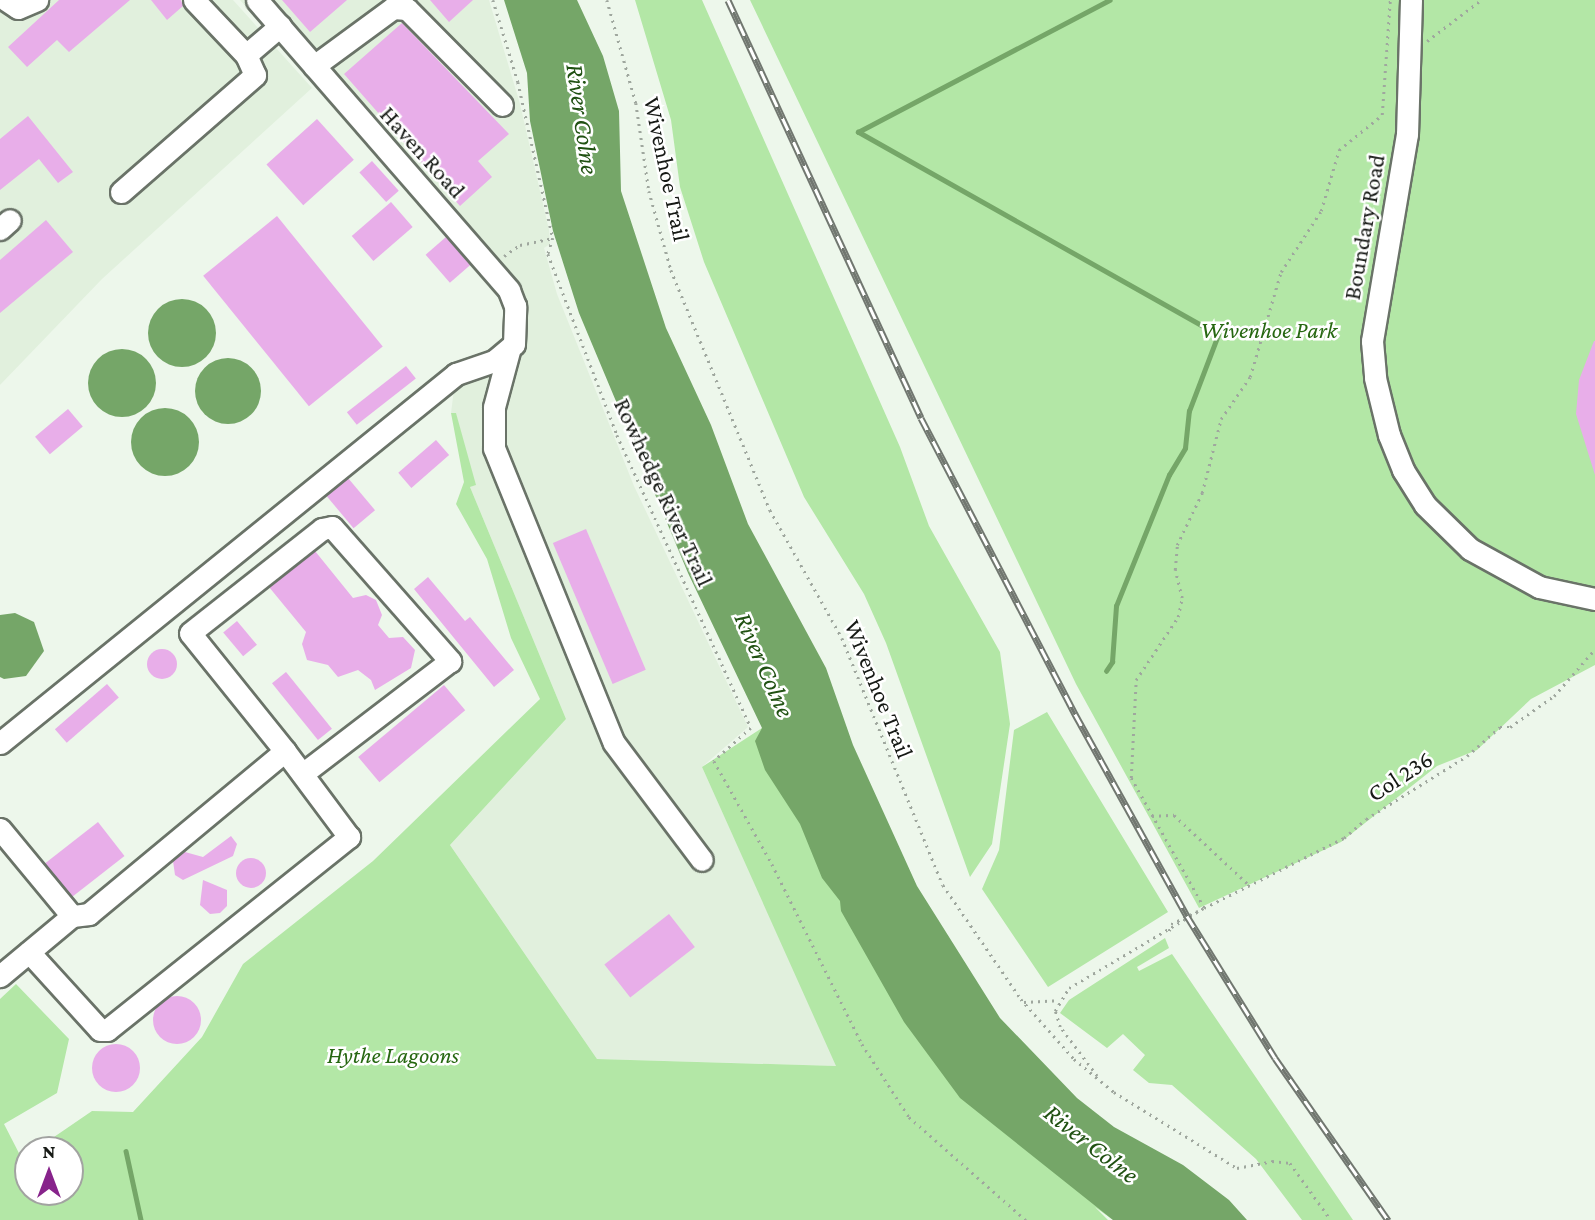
<!DOCTYPE html>
<style>
body{margin:0}
#map{position:relative;width:1595px;height:1220px;overflow:hidden;background:#edf7eb;font-family:"Crimson Pro",serif}
div>[style]{position:absolute}
.built>*{inset:0;background:#e1f0dd}
.green>*{inset:0;background:#b3e7a6}
.water>*{inset:0;background:#75a668}
.round{border-radius:50%}
.stream>*{height:4.5px;margin:-2.25px;padding:0 2.25px;transform-origin:2.25px;border-radius:2.25px;background:#75a668}
.building>*{inset:0;background:#e8aee9;transform-origin:0 0}
.path>*{height:2.5px;margin-top:-1.25px;transform-origin:0;background:repeating-linear-gradient(90deg,#9fa79e 0 2px,transparent 0 7px)}
.roads{filter:drop-shadow(2px 0 #6a7368) drop-shadow(-2px 0 #6a7368) drop-shadow(0 2px #6a7368) drop-shadow(0 -2px #6a7368)}
.minor>*{height:21px;margin:-10.5px;padding:0 10.5px;transform-origin:10.5px;border-radius:10.5px;background:#fff}
.rail>*{height:7px;margin-top:-3.5px;transform-origin:0;background:repeating-linear-gradient(90deg,#fff 0 13px,#717770 0 26px);box-sizing:border-box;border-block:2px solid #717770}
span{translate:-50% -50%;white-space:nowrap;text-align:center;line-height:1.15;-webkit-text-stroke:5px #fff;paint-order:stroke}
.street-label{font-size:24px;color:#161915}
.park-label{font-size:24px;color:#266711;font-style:italic}
.water-label{font-size:26px;color:#205112;font-style:italic}
.north{position:absolute;left:14px;top:1136px;width:70px;height:70px;box-sizing:border-box;background:#fff;border:2px solid #a2a3a1;border-radius:50%;rotate:0deg;font-size:19px;font-weight:700;line-height:28px;text-align:center;color:#161915}
.north::after{content:'';display:block;margin:auto;width:24px;height:32px;background:#87238b;clip-path:polygon(50% 0,100% 100%,50% 72%,0 100%)}
</style>
<div id="map">
<div class="built">
<div style="clip-path:polygon(0 0,233px 0,312px 88px,102px 279px,0 385px)"></div>
<div style="clip-path:polygon(240px 0,489px 0,520px 104px,549px 230px,550px 244px,544px 248px,557px 294px,634px 486px,748px 727px,702px 767px,837px 1066px,597px 1059px,450px 845px,566px 719px,470px 487px,475px 485px,456px 414px,451px 413px,456px 374px,509px 351px,515px 306px)"></div>
</div>
<div class="green">
<div style="clip-path:polygon(635px 0,702px 0,900px 447px,929px 526px,1000px 652px,1010px 724px,992px 844px,970px 877px,886px 643px,864px 594px,804px 497px,704px 262px,680px 187px,671px 120px)"></div>
<div style="clip-path:polygon(750px 0,1595px 0,1595px 665px,1531px 699px,1477px 750px,1437px 766px,1341px 842px,1199px 908px,1076px 684px)"></div>
<div style="clip-path:polygon(451px 413px,456px 413px,476px 485px,470px 487px,566px 719px,450px 845px,597px 1059px,836px 1066px,702px 767px,762px 728px,1113px 1220px,1095px 1207px,1108px 1220px,0 1220px,0 999px,16px 984px,69px 1039px,57px 1093px,4px 1124px,22px 1159px,28px 1155px,28px 1192px,70px 1192px,70px 1150px,35px 1150px,92px 1111px,133px 1112px,202px 1037px,243px 964px,373px 861px,540px 699px,511px 638px,487px 559px,456px 504px,464px 482px)"></div>
<div style="clip-path:polygon(1047px 712px,1168px 912px,1048px 987px,982px 889px,999px 850px,1014px 730px)"></div>
<div style="clip-path:polygon(1165px 938px,1169px 948px,1137px 967px,1139px 971px,1172px 954px,1353px 1220px,1302px 1220px,1256px 1159px,1172px 1085px,1149px 1083px,1133px 1070px,1145px 1055px,1123px 1034px,1107px 1048px,1060px 1013px,1069px 1000px)"></div>
</div>
<div class="water">
<div style="clip-path:polygon(504px 0,577px 0,603px 56px,619px 111px,621px 191px,666px 328px,711px 425px,748px 524px,826px 668px,853px 745px,917px 886px,1000px 1018px,1077px 1098px,1114px 1127px,1183px 1165px,1229px 1200px,1247px 1220px,1113px 1220px,960px 1098px,904px 1022px,841px 911px,840px 901px,822px 878px,800px 824px,765px 770px,755px 741px,762px 728px,688px 573px,579px 313px,553px 231px,530px 121px,527px 73px)"></div>
<div class="round" style="left:148px;top:299px;width:68px;height:68px"></div>
<div class="round" style="left:88px;top:349px;width:68px;height:68px"></div>
<div class="round" style="left:195px;top:358px;width:66px;height:66px"></div>
<div class="round" style="left:131px;top:408px;width:68px;height:68px"></div>
<div style="clip-path:polygon(15px 613px,34px 622px,44px 651px,26px 676px,4px 679px,0 677px,0 615px)"></div>
</div>
<div class="stream">
<div style="left:1106px;top:671px;width:11px;rotate:-56deg"></div>
<div style="left:1112px;top:662px;width:56px;rotate:-85.9deg"></div>
<div style="left:1116px;top:606px;width:141px;rotate:-68deg"></div>
<div style="left:1169px;top:475px;width:31px;rotate:-59deg"></div>
<div style="left:1185px;top:448px;width:37px;rotate:-84deg"></div>
<div style="left:1189px;top:411px;width:81px;rotate:-69.1deg"></div>
<div style="left:1218px;top:335px;width:413px;rotate:-150.6deg"></div>
<div style="left:858px;top:132px;width:284px;rotate:-27.7deg"></div>
<div style="left:126px;top:1151px;width:71px;rotate:77.7deg"></div>
</div>
<div class="building">
<div style="clip-path:polygon(59px 0,130px 0,69px 52px,57px 40px,27px 67px,8px 47px)"></div>
<div style="clip-path:polygon(151px 0,181px 0,183px 6px,167px 20px)"></div>
<div style="clip-path:polygon(282px 0,347px 0,310px 32px)"></div>
<div style="clip-path:polygon(430px 0,473px 0,449px 22px)"></div>
<div style="clip-path:polygon(402px 23px,509px 134px,478px 161px,492px 177px,460px 206px,344px 74px)"></div>
<div style="clip-path:polygon(28px 116px,73px 172px,58px 183px,39px 159px,0 190px,0 139px)"></div>
<div style="left:317px;top:119px;width:55px;height:68px;rotate:48deg"></div>
<div style="left:372px;top:161px;width:40px;height:17px;rotate:48deg"></div>
<div style="left:391px;top:202px;width:33px;height:52px;rotate:49deg"></div>
<div style="left:277px;top:216px;width:168px;height:95px;rotate:51deg"></div>
<div style="clip-path:polygon(46px 220px,73px 252px,0 313px,0 260px)"></div>
<div style="left:446px;top:237px;width:37px;height:27px;rotate:49deg"></div>
<div style="clip-path:polygon(1594px 341px,1595px 341px,1595px 475px,1576px 414px,1579px 380px)"></div>
<div style="left:406px;top:366px;width:16px;height:75px;rotate:52deg"></div>
<div style="left:68px;top:409px;width:23px;height:43px;rotate:50deg"></div>
<div style="left:436px;top:440px;width:20px;height:50px;rotate:49deg"></div>
<div style="left:348px;top:478px;width:42px;height:28px;rotate:50deg"></div>
<div style="left:586px;top:529px;width:153px;height:36px;rotate:67deg"></div>
<div style="clip-path:polygon(315px 551px,353px 598px,366px 595px,376px 600px,382px 615px,378px 625px,389px 638px,403px 637px,415px 650px,411px 668px,375px 690px,371px 680px,358px 670px,338px 677px,328px 665px,307px 660px,302px 644px,306px 632px,269px 587px)"></div>
<div style="clip-path:polygon(428px 577px,465px 621px,470px 617px,514px 670px,494px 687px,414px 589px)"></div>
<div style="left:237px;top:621px;width:31px;height:18px;rotate:50deg"></div>
<div class="round" style="left:147px;top:649px;width:30px;height:30px"></div>
<div style="left:286px;top:672px;width:73px;height:18px;rotate:51deg"></div>
<div style="left:107px;top:684px;width:18px;height:69px;rotate:49deg"></div>
<div style="left:444px;top:685px;width:33px;height:112px;rotate:50deg"></div>
<div style="left:98px;top:822px;width:43px;height:67px;rotate:52deg"></div>
<div style="clip-path:polygon(231px 836px,237px 844px,233px 856px,183px 880px,175px 875px,173px 861px,185px 852px,203px 857px)"></div>
<div class="round" style="left:236px;top:858px;width:30px;height:30px"></div>
<div style="clip-path:polygon(203px 880px,227px 890px,227px 906px,220px 913px,210px 914px,200px 905px)"></div>
<div style="left:669px;top:914px;width:42px;height:82px;rotate:52deg"></div>
<div class="round" style="left:153px;top:996px;width:48px;height:48px"></div>
<div class="round" style="left:92px;top:1044px;width:48px;height:48px"></div>
</div>
<div class="path">
<div style="left:493px;top:0;width:86px;rotate:73deg"></div>
<div style="left:518px;top:82px;width:160px;rotate:77.4deg"></div>
<div style="left:553px;top:238px;width:17px;rotate:107deg"></div>
<div style="left:548px;top:254px;width:194px;rotate:69.1deg"></div>
<div style="left:617px;top:435px;width:322px;rotate:65.4deg"></div>
<div style="left:751px;top:728px;width:50px;rotate:138.3deg"></div>
<div style="left:714px;top:761px;width:118px;rotate:60.6deg"></div>
<div style="left:772px;top:864px;width:201px;rotate:63.4deg"></div>
<div style="left:862px;top:1044px;width:87px;rotate:57.2deg"></div>
<div style="left:909px;top:1117px;width:156px;rotate:41.4deg"></div>
<div style="left:607px;top:0;width:107px;rotate:74.3deg"></div>
<div style="left:636px;top:103px;width:89px;rotate:81.6deg"></div>
<div style="left:649px;top:191px;width:82px;rotate:74.4deg"></div>
<div style="left:671px;top:270px;width:260px;rotate:67.6deg"></div>
<div style="left:770px;top:510px;width:147px;rotate:60.6deg"></div>
<div style="left:842px;top:638px;width:267px;rotate:67.8deg"></div>
<div style="left:943px;top:885px;width:138px;rotate:55.6deg"></div>
<div style="left:1021px;top:999px;width:80px;rotate:48.5deg"></div>
<div style="left:1074px;top:1059px;width:52px;rotate:39.5deg"></div>
<div style="left:1114px;top:1092px;width:145px;rotate:31.7deg"></div>
<div style="left:1237px;top:1168px;width:36px;rotate:-11deg"></div>
<div style="left:1272px;top:1161px;width:18px;rotate:6deg"></div>
<div style="left:1290px;top:1163px;width:70px;rotate:54.3deg"></div>
<div style="left:1427px;top:41px;width:68px;rotate:-37.2deg"></div>
<div style="left:504px;top:256px;width:19px;rotate:-35deg"></div>
<div style="left:520px;top:245px;width:34px;rotate:-12deg"></div>
<div style="left:1152px;top:816px;width:22px;rotate:-3deg"></div>
<div style="left:1174px;top:815px;width:103px;rotate:43deg"></div>
<div style="left:1204px;top:908px;width:149px;rotate:-119.3deg"></div>
<div style="left:1131px;top:778px;width:98px;rotate:-87.1deg"></div>
<div style="left:1136px;top:680px;width:76px;rotate:-56.3deg"></div>
<div style="left:1178px;top:617px;width:19px;rotate:-78deg"></div>
<div style="left:1182px;top:598px;width:29px;rotate:-104deg"></div>
<div style="left:1175px;top:570px;width:25px;rotate:-85deg"></div>
<div style="left:1177px;top:545px;width:58px;rotate:-64.3deg"></div>
<div style="left:1202px;top:493px;width:76px;rotate:-75.6deg"></div>
<div style="left:1221px;top:419px;width:51px;rotate:-55.4deg"></div>
<div style="left:1250px;top:377px;width:109px;rotate:-73.6deg"></div>
<div style="left:1281px;top:272px;width:73px;rotate:-56.7deg"></div>
<div style="left:1321px;top:211px;width:64px;rotate:-73.6deg"></div>
<div style="left:1339px;top:150px;width:55px;rotate:-39.1deg"></div>
<div style="left:1382px;top:115px;width:115px;rotate:-86deg"></div>
<div style="left:1169px;top:931px;width:7px;rotate:-74deg"></div>
<div style="left:1171px;top:924px;width:30px;rotate:-26deg"></div>
<div style="left:1024px;top:1002px;width:34px;rotate:-3deg"></div>
<div style="left:1097px;top:1076px;width:61px;rotate:-127.1deg"></div>
<div style="left:1060px;top:1027px;width:17px;rotate:-107deg"></div>
<div style="left:1055px;top:1011px;width:27px;rotate:-59deg"></div>
<div style="left:1069px;top:988px;width:157px;rotate:-30.7deg"></div>
<div style="left:1204px;top:908px;width:157px;rotate:-26.6deg"></div>
<div style="left:1344px;top:838px;width:29px;rotate:-41deg"></div>
<div style="left:1366px;top:819px;width:119px;rotate:-32deg"></div>
<div style="left:1467px;top:756px;width:44px;rotate:-41.3deg"></div>
<div style="left:1500px;top:727px;width:10px"></div>
<div style="left:1510px;top:727px;width:54px;rotate:-35.2deg"></div>
<div style="left:1554px;top:696px;width:62px;rotate:-48.9deg"></div>
</div>
<div class="roads">
<div class="minor">
<div style="left:6px;top:0;width:14px;rotate:34deg"></div>
<div style="left:18px;top:8px;width:21px;rotate:-23deg"></div>
<div style="left:194px;top:0;width:76px;rotate:46.6deg"></div>
<div style="left:1411px;top:0;width:134px;rotate:91.7deg"></div>
<div style="left:1407px;top:134px;width:210px;rotate:99.6deg"></div>
<div style="left:1372px;top:341px;width:37px;rotate:85deg"></div>
<div style="left:1375px;top:378px;width:59px;rotate:76.2deg"></div>
<div style="left:1389px;top:435px;width:38px;rotate:68deg"></div>
<div style="left:1403px;top:470px;width:41px;rotate:57.8deg"></div>
<div style="left:1425px;top:505px;width:63px;rotate:44.4deg"></div>
<div style="left:1470px;top:549px;width:79px;rotate:28.8deg"></div>
<div style="left:1539px;top:587px;width:57px;rotate:12.1deg"></div>
<div style="left:314px;top:66px;width:98px;rotate:-36.3deg"></div>
<div style="left:393px;top:8px;width:14px;rotate:4deg"></div>
<div style="left:407px;top:9px;width:135px;rotate:45.3deg"></div>
<div style="left:121px;top:192px;width:178px;rotate:-41.1deg"></div>
<div style="left:255px;top:75px;width:22px;rotate:-114deg"></div>
<div style="left:246px;top:55px;width:45px;rotate:-40.5deg"></div>
<div style="left:0;top:229px;width:13px;rotate:-42deg"></div>
<div style="left:509px;top:351px;width:58px;rotate:105deg"></div>
<div style="left:494px;top:407px;width:41px;rotate:90deg"></div>
<div style="left:494px;top:448px;width:318px;rotate:67.9deg"></div>
<div style="left:614px;top:743px;width:146px;rotate:53.1deg"></div>
<div style="left:0;top:743px;width:587px;rotate:-38.98deg"></div>
<div style="left:456px;top:374px;width:40px;rotate:-18.9deg"></div>
<div style="left:494px;top:361px;width:26px;rotate:-40deg"></div>
<div style="left:514px;top:344px;width:38px;rotate:-88deg"></div>
<div style="left:515px;top:306px;width:17px;rotate:-111deg"></div>
<div style="left:509px;top:290px;width:384px;rotate:-131deg"></div>
<div style="left:285px;top:751px;width:151px;rotate:-128.8deg"></div>
<div style="left:190px;top:633px;width:168px;rotate:-38.2deg"></div>
<div style="left:322px;top:529px;width:10px;rotate:-11deg"></div>
<div style="left:332px;top:527px;width:179px;rotate:48.6deg"></div>
<div style="left:450px;top:661px;width:186px;rotate:142.6deg"></div>
<div style="left:0;top:829px;width:113px;rotate:50.4deg"></div>
<div style="left:72px;top:916px;width:94px;rotate:140.2deg"></div>
<div style="left:29px;top:952px;width:105px;rotate:47.7deg"></div>
<div style="left:100px;top:1030px;width:7px"></div>
<div style="left:107px;top:1030px;width:310px;rotate:-38.6deg"></div>
<div style="left:349px;top:837px;width:107px;rotate:-126.7deg"></div>
<div style="left:285px;top:751px;width:255px;rotate:140.3deg"></div>
<div style="left:89px;top:914px;width:17px;rotate:173deg"></div>
</div>
</div>
<div class="rail">
<div style="left:728px;top:0;width:460px;rotate:65.2deg"></div>
<div style="left:921px;top:418px;width:334px;rotate:62.5deg"></div>
<div style="left:1075px;top:714px;width:231px;rotate:61deg"></div>
<div style="left:1187px;top:916px;width:167px;rotate:58.2deg"></div>
<div style="left:1275px;top:1058px;width:198px;rotate:55.1deg"></div>
</div>
<div class="street-label">
<span style="left:423px;top:152px;rotate:48deg">Haven Road</span>
<span style="left:667px;top:169px;rotate:78deg">Wivenhoe Trail</span>
<span style="left:1364px;top:227px;rotate:-80deg">Boundary Road</span>
<span style="left:664px;top:492px;rotate:65deg">Rowhedge River Trail</span>
<span style="left:879px;top:689px;rotate:68deg">Wivenhoe Trail</span>
<span style="left:1400px;top:776px;rotate:-33deg">Col 236</span>
</div>
<div class="park-label">
<span style="left:1269px;top:330px">Wivenhoe Park</span>
<span style="left:393px;top:1055px">Hythe Lagoons</span>
</div>
<div class="water-label">
<span style="left:582px;top:119px;rotate:82deg">River Colne</span>
<span style="left:764px;top:665px;rotate:66deg">River Colne</span>
<span style="left:1091px;top:1144px;rotate:38deg">River Colne</span>
</div>
<div class="north">N</div>
</div>
